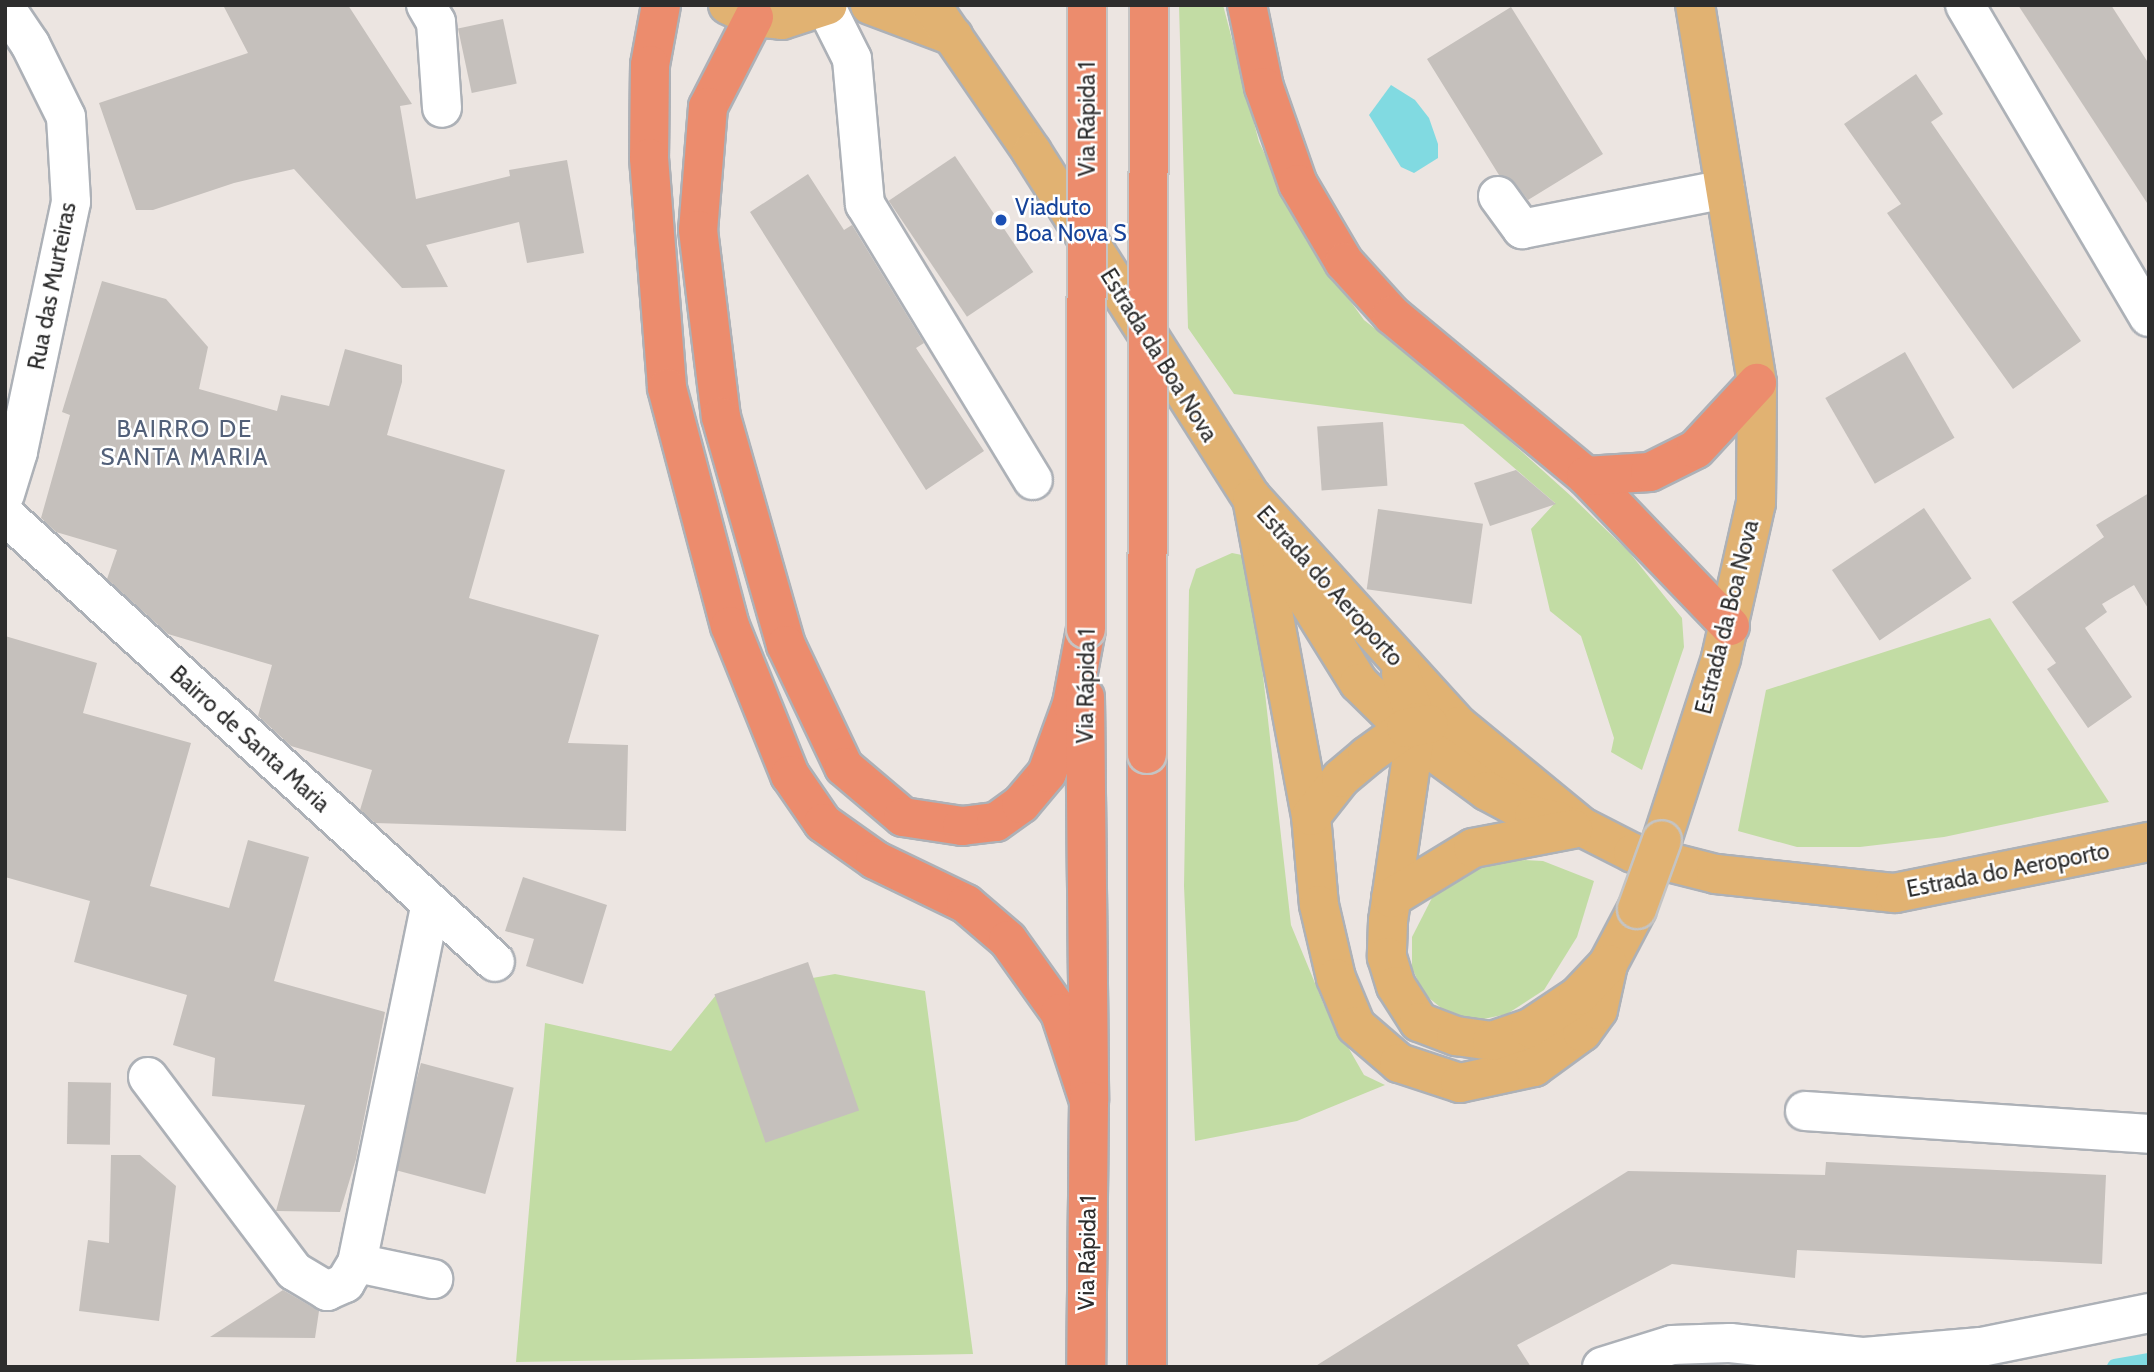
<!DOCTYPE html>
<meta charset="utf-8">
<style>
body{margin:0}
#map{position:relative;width:2154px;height:1372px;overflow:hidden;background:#ece5e1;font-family:Cabin,sans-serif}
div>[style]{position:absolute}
.green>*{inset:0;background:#c2dca4}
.water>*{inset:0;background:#81dae1}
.stream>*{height:16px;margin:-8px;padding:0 8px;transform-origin:8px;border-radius:8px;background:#81dae1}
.building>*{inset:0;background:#c5c0bc;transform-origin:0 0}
.roads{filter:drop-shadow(2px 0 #adb1b7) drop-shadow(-2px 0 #adb1b7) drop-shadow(0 2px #adb1b7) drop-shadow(0 -2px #adb1b7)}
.minor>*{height:38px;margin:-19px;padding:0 19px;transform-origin:19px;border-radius:19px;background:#fff}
.major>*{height:38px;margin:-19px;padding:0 19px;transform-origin:19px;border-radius:19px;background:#e1b272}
.highway>*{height:38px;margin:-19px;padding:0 19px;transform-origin:19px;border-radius:19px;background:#ec8c6d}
.bridges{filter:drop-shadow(2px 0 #c4c4c4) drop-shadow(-2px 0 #c4c4c4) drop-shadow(0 2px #c4c4c4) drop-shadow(0 -2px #c4c4c4)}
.major-bridge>*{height:38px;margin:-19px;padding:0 19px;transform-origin:19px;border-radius:19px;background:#e1b272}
.highway-bridge>*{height:38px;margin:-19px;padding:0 19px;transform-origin:19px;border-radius:19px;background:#ec8c6d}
.dots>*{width:19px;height:19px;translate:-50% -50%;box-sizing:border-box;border:4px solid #fff;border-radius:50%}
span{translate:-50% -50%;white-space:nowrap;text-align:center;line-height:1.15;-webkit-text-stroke:5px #fff;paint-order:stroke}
.street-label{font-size:23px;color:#2d2d2d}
.transit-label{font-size:23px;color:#164399}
.left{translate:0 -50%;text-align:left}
.neighbourhood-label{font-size:24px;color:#526079;letter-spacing:2px}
.frame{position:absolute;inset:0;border:7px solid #2d2d2d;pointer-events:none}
</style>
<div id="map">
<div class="green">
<div style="clip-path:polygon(1179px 5px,1223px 5px,1259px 142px,1306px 240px,1364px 320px,1454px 391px,1571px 496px,1629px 552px,1682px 618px,1684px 647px,1642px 770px,1611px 752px,1614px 738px,1581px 636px,1550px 611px,1531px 529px,1555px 503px,1463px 424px,1234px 394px,1188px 328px)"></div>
<div style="clip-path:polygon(1232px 553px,1242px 555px,1251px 568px,1291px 925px,1324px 1005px,1364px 1075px,1385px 1085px,1297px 1121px,1195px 1141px,1184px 886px,1189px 590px,1196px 569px)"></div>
<div style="clip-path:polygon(1990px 618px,2109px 802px,1944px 837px,1860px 847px,1797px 847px,1738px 831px,1766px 690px)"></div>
<div style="clip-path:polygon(1482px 858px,1543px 861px,1594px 881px,1577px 937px,1544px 990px,1507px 1014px,1479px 1020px,1450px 1015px,1424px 994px,1412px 968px,1412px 937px,1435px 892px)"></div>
<div style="clip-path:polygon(835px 974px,925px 991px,973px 1354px,516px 1362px,545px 1023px,671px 1051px,716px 995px)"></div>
</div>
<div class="water">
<div style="clip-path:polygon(1391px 85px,1415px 100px,1429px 118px,1438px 144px,1438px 158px,1414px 173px,1401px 167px,1369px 115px)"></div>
</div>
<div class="stream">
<div style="left:2115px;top:1367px;width:35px;rotate:-10deg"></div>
</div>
<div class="building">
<div style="clip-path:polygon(223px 5px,348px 5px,412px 104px,400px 106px,416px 199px,510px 176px,509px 170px,567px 160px,584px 253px,527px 263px,519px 222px,426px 245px,448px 287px,402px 288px,294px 169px,234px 183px,153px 210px,136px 210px,99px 103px,248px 53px)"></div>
<div style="clip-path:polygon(2018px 5px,2111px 5px,2149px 64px,2149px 206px)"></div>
<div style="clip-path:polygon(1511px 7px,1603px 154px,1528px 200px,1515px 183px,1499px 175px,1427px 59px)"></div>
<div style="left:503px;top:19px;width:66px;height:46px;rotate:78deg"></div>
<div style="clip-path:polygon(1916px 74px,1943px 114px,1931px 122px,2081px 341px,2013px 389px,1887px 213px,1901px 204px,1844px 124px)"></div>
<div style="left:955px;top:156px;width:140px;height:80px;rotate:56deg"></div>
<div style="clip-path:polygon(808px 174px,844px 230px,852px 225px,924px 343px,916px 348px,984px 451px,926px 490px,750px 212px)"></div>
<div style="clip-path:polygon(102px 281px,166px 299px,208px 347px,199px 389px,277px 411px,281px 395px,329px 406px,345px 349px,402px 365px,402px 382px,387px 435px,505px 470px,469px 598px,599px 635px,568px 743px,628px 745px,626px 831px,375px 823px,360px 810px,372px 770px,291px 746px,258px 716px,272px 665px,168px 634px,107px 579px,117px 550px,56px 532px,41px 518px,70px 415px,62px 412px)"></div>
<div style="left:1905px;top:352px;width:99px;height:92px;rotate:60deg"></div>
<div style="left:1383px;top:422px;width:64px;height:66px;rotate:86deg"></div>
<div style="clip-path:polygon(1516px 470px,1556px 504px,1490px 526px,1474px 483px)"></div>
<div style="clip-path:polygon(2149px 493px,2149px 610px,2134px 585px,2102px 604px,2107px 612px,2085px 628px,2132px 697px,2088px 728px,2047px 669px,2056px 663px,2012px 602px,2104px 537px,2096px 525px)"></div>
<div style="left:1924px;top:508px;width:85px;height:111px;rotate:56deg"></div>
<div style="left:1378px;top:509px;width:106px;height:81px;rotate:8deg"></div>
<div style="clip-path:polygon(5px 636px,97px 663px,83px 713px,191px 743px,150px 886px,229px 908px,248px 840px,309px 857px,274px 981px,385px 1012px,356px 1159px,340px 1212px,276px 1211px,305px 1105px,212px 1096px,215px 1058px,173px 1045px,187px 995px,74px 962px,90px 901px,5px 877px)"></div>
<div style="clip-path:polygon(523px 877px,607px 905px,583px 984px,526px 966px,534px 939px,505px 931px)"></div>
<div style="left:808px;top:962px;width:157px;height:99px;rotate:71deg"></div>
<div style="left:421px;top:1063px;width:96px;height:110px;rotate:15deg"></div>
<div style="left:68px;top:1082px;width:43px;height:62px;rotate:1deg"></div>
<div style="clip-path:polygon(111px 1155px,140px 1155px,176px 1186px,159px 1321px,79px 1311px,88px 1240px,109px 1243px)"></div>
<div style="clip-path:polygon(1826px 1162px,2106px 1175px,2102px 1264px,1797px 1250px,1795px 1278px,1672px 1264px,1517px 1345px,1531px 1367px,1314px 1367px,1628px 1171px,1825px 1175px)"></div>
<div style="clip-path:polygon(283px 1290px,319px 1311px,315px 1338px,210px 1337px)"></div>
</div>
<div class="roads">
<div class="minor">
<div style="left:426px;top:5px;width:20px;rotate:60deg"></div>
<div style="left:436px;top:22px;width:86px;rotate:86deg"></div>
<div style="left:1965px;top:5px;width:362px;rotate:59.5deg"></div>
<div style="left:5px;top:7px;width:45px;rotate:56deg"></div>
<div style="left:30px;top:44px;width:81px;rotate:63.7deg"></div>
<div style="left:66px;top:117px;width:85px;rotate:86.6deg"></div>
<div style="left:71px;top:202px;width:256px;rotate:102deg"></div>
<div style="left:18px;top:452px;width:44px;rotate:107.2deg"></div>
<div style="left:826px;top:7px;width:58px;rotate:63.4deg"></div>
<div style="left:852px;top:59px;width:146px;rotate:84.9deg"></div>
<div style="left:865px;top:204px;width:323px;rotate:58.7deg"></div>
<div style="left:1498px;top:196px;width:41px;rotate:54deg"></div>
<div style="left:1522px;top:229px;width:207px;rotate:-11.1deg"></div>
<div style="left:5px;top:515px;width:663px;rotate:42.37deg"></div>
<div style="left:148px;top:1077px;width:243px;rotate:53deg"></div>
<div style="left:294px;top:1271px;width:39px;rotate:31deg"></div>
<div style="left:327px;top:1291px;width:20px;rotate:-24deg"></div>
<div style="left:345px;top:1283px;width:23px;rotate:-59deg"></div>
<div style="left:357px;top:1263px;width:367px;rotate:-78.4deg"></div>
<div style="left:1805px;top:1111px;width:345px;rotate:3.8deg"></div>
<div style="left:357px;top:1263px;width:78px;rotate:11.9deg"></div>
<div style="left:1602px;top:1367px;width:73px;rotate:-17.4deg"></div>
<div style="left:1672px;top:1345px;width:58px;rotate:-2deg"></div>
<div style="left:1730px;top:1343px;width:135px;rotate:6deg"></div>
<div style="left:1864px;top:1357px;width:117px;rotate:-4.9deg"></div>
<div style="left:1981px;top:1347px;width:171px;rotate:-11.4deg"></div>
</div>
<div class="major">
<div style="left:728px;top:5px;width:29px;rotate:25deg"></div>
<div style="left:754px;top:17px;width:28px;rotate:6deg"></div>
<div style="left:782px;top:20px;width:48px;rotate:-18.1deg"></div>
<div style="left:870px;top:5px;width:89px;rotate:20.5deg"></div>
<div style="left:931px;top:5px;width:178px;rotate:55.5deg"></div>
<div style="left:1032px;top:152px;width:410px;rotate:57.6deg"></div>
<div style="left:1252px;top:498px;width:308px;rotate:47.8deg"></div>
<div style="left:1459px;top:726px;width:159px;rotate:39.4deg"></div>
<div style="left:1582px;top:827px;width:57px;rotate:27deg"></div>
<div style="left:1633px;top:853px;width:86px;rotate:14.2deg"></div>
<div style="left:1716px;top:874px;width:180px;rotate:6.1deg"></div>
<div style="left:1895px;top:893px;width:259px;rotate:-11.4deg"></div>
<div style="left:1252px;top:498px;width:323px;rotate:79.5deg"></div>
<div style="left:1311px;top:816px;width:89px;rotate:84.9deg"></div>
<div style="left:1319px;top:905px;width:75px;rotate:76.9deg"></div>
<div style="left:1336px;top:978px;width:52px;rotate:67.4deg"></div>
<div style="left:1356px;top:1026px;width:57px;rotate:40.7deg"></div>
<div style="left:1399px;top:1063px;width:64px;rotate:18.2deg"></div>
<div style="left:1460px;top:1083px;width:76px;rotate:-12.2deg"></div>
<div style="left:1534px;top:1067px;width:59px;rotate:-36.1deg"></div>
<div style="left:1582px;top:1032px;width:27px;rotate:-54deg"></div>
<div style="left:1598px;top:1010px;width:47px;rotate:-77.7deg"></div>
<div style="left:1608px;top:964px;width:62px;rotate:-62.2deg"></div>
<div style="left:1277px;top:551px;width:155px;rotate:58.2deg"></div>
<div style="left:1359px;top:683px;width:80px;rotate:44.5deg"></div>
<div style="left:1416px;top:739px;width:88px;rotate:36.2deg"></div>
<div style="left:1487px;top:791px;width:53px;rotate:28deg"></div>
<div style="left:1534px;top:816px;width:25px;rotate:12deg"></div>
<div style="left:1401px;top:674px;width:51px;rotate:71.6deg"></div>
<div style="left:1417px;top:722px;width:201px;rotate:98.3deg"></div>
<div style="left:1388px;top:921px;width:36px;rotate:92deg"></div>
<div style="left:1387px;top:957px;width:30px;rotate:73deg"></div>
<div style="left:1396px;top:986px;width:43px;rotate:57.4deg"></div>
<div style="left:1419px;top:1022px;width:40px;rotate:21deg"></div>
<div style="left:1456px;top:1036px;width:36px;rotate:8deg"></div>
<div style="left:1492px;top:1041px;width:40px;rotate:-18.9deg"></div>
<div style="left:1530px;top:1028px;width:58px;rotate:-33.7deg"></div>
<div style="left:1578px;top:996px;width:44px;rotate:-46.8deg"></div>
<div style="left:1311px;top:816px;width:48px;rotate:-51.7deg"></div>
<div style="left:1341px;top:778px;width:34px;rotate:-40deg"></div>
<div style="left:1367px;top:756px;width:48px;rotate:-35.7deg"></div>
<div style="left:1406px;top:728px;width:23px;rotate:-10deg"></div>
<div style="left:1662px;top:840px;width:191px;rotate:-72deg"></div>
<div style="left:1721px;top:658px;width:159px;rotate:-77.3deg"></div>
<div style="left:1756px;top:503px;width:120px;rotate:-89.5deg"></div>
<div style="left:1757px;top:383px;width:383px;rotate:-99.3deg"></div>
<div style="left:1391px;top:898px;width:96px;rotate:-31.4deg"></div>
<div style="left:1473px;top:848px;width:102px;rotate:-10.8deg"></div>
</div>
<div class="highway">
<div style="left:661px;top:5px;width:61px;rotate:100.4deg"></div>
<div style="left:650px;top:65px;width:93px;rotate:90.6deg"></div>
<div style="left:649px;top:158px;width:231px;rotate:85.5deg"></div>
<div style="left:667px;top:388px;width:246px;rotate:75.2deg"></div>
<div style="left:730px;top:626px;width:161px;rotate:68.1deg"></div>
<div style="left:790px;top:775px;width:58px;rotate:55.5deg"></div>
<div style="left:823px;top:823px;width:64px;rotate:35.4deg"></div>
<div style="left:875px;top:860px;width:101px;rotate:25.8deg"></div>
<div style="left:966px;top:904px;width:55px;rotate:40.6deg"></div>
<div style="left:1008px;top:940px;width:90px;rotate:54.5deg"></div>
<div style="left:1060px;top:1013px;width:93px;rotate:71.8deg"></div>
<div style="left:1247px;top:5px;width:84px;rotate:78.3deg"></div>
<div style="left:1264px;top:87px;width:103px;rotate:70.7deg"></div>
<div style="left:1298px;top:184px;width:91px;rotate:59.5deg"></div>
<div style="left:1344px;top:262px;width:72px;rotate:47.8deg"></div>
<div style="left:1392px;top:315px;width:252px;rotate:39.7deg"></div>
<div style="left:1586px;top:476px;width:208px;rotate:46.2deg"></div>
<div style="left:754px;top:17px;width:101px;rotate:117.1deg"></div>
<div style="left:708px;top:107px;width:123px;rotate:94.6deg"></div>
<div style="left:698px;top:230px;width:188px;rotate:83deg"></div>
<div style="left:721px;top:417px;width:237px;rotate:74.1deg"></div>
<div style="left:786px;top:645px;width:135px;rotate:64.6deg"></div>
<div style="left:844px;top:767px;width:77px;rotate:40.3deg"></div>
<div style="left:903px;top:817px;width:60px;rotate:8.7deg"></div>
<div style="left:962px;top:826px;width:34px;rotate:-7deg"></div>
<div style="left:996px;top:822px;width:31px;rotate:-36deg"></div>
<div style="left:1021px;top:804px;width:40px;rotate:-50deg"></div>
<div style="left:1047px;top:773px;width:73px;rotate:-70.1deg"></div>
<div style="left:1072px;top:704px;width:76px;rotate:-79.4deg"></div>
<div style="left:1586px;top:476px;width:64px;rotate:-3.6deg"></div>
<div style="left:1650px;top:472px;width:51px;rotate:-26.6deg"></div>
<div style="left:1696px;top:449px;width:90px;rotate:-47.3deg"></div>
<div style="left:1085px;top:697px;width:404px;rotate:89.4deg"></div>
<div style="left:1089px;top:1101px;width:266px;rotate:90.6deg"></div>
<div style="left:1147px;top:1367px;width:613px;rotate:-90deg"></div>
</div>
</div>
<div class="bridges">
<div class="major-bridge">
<div style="left:1637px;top:909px;width:73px;rotate:-70.1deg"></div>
</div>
<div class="highway-bridge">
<div style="left:1086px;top:629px;width:624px;rotate:-89.91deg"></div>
<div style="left:1147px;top:754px;width:749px;rotate:-89.85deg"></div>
</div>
</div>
<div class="dots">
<div style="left:1001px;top:220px;background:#1a4fb4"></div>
</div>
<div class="street-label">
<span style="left:1087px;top:119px;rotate:-90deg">Via Rápida 1</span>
<span style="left:52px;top:286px;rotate:-79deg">Rua das Murteiras</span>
<span style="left:1159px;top:355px;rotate:58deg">Estrada da Boa Nova</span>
<span style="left:1330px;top:586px;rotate:48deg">Estrada do Aeroporto</span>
<span style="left:1727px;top:617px;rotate:-76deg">Estrada da Boa Nova</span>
<span style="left:1086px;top:686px;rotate:-89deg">Via Rápida 1</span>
<span style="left:250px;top:739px;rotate:42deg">Bairro de Santa Maria</span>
<span style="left:2008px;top:870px;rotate:-11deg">Estrada do Aeroporto</span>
<span style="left:1087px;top:1253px;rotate:-89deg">Via Rápida 1</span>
</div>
<div class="transit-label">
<span class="left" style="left:1015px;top:220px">Viaduto<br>Boa Nova S</span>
</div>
<div class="neighbourhood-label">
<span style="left:185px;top:443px">BAIRRO DE<br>SANTA MARIA</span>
</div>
<div class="frame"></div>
</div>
